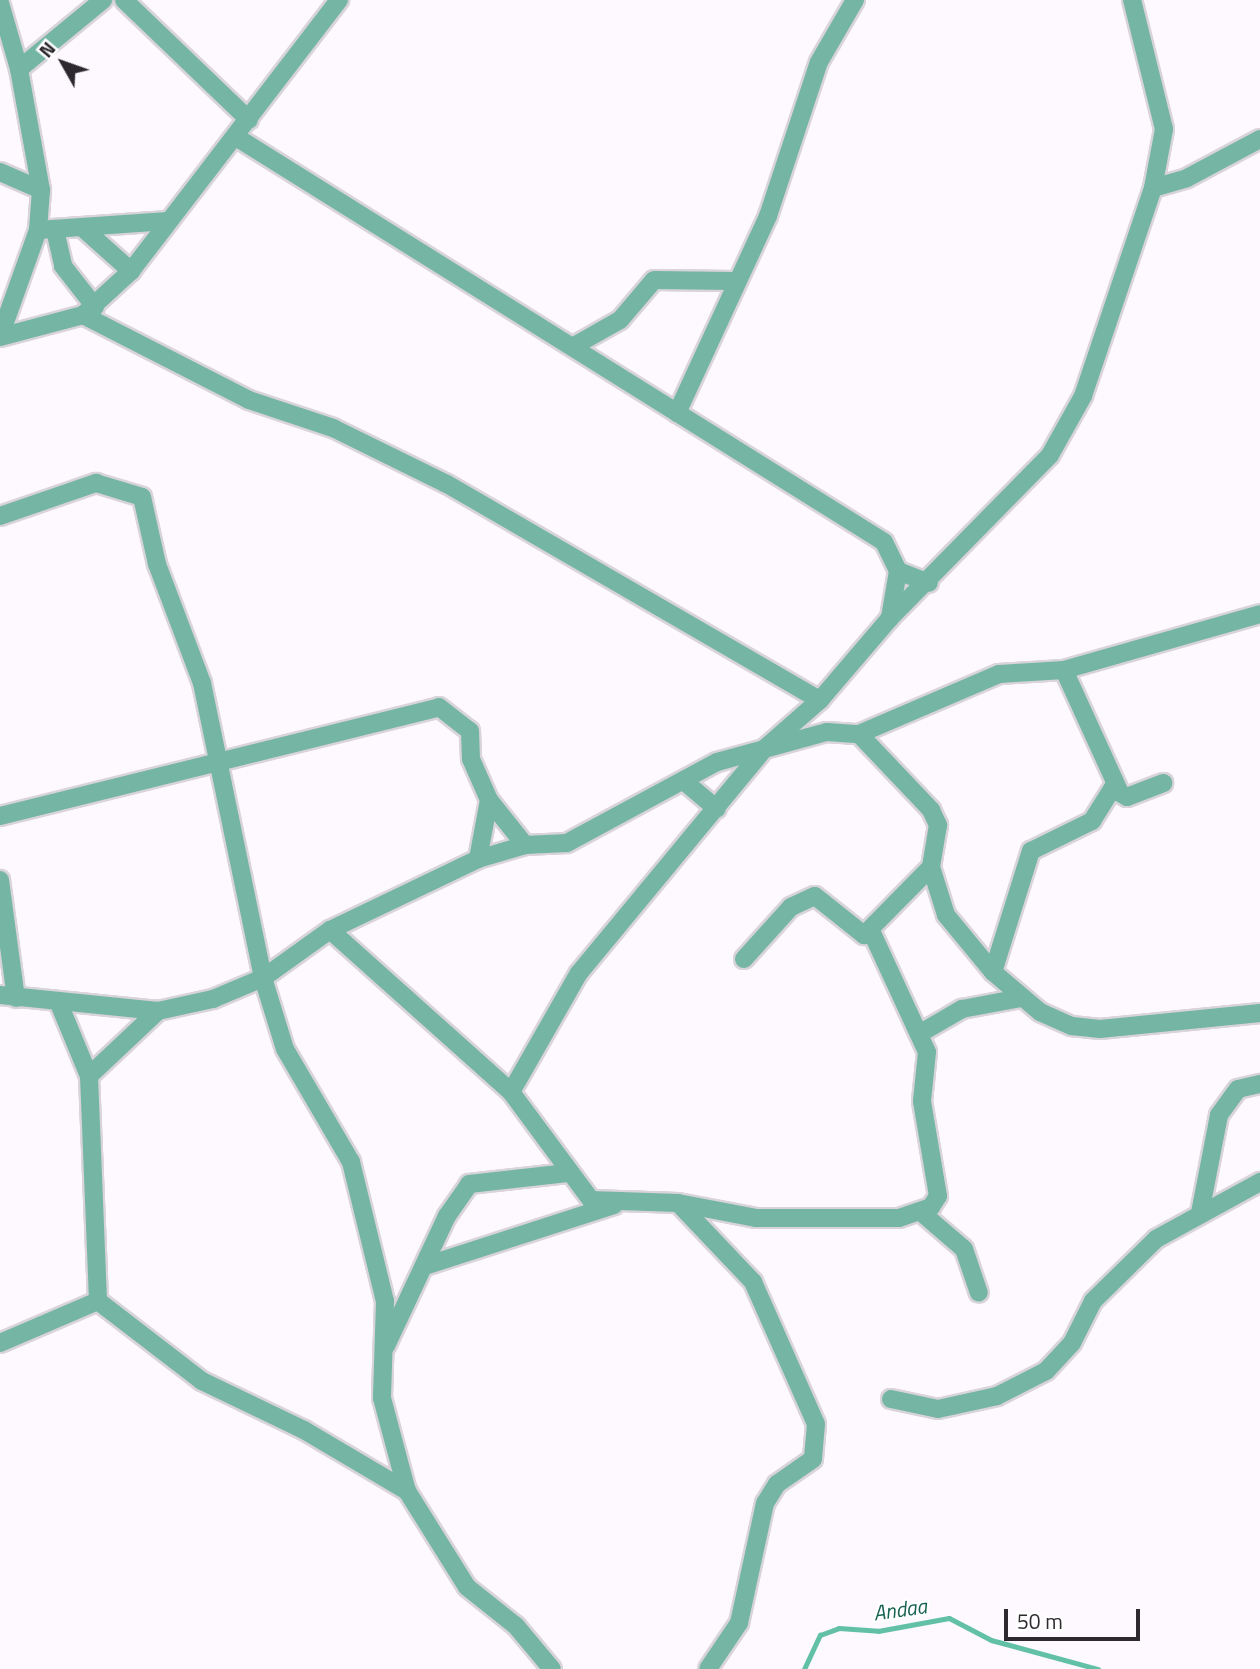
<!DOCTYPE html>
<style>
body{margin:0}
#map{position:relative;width:1260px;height:1669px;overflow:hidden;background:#fdf9fe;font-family:"Titillium Web",sans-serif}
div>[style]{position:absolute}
.stream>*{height:5px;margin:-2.5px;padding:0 2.5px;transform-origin:2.5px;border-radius:2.5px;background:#62c0a7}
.roads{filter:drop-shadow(2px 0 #d8d4d9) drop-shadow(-2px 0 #d8d4d9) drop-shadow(0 2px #d8d4d9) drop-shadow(0 -2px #d8d4d9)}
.street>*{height:18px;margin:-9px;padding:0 9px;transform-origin:9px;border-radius:9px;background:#75b5a3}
span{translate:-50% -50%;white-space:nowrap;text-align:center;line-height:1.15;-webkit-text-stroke:5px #fff;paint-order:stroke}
.water-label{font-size:21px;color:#176252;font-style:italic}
.north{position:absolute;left:28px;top:28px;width:70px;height:70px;-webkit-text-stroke:5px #fff;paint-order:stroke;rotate:310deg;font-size:19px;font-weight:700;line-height:28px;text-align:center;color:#2d292e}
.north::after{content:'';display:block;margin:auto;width:24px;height:32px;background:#2d292e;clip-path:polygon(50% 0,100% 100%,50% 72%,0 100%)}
.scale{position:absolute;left:1004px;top:1609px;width:136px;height:32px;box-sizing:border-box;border:4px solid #2d292e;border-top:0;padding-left:9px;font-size:21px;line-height:24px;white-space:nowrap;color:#2d292e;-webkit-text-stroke:5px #fff;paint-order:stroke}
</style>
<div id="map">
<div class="stream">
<div style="left:804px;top:1669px;width:38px;rotate:-65deg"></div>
<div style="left:820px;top:1635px;width:20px;rotate:-20deg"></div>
<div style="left:839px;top:1628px;width:39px;rotate:4deg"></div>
<div style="left:878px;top:1631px;width:72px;rotate:-10.4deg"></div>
<div style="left:949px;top:1618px;width:47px;rotate:27.6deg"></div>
<div style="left:991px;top:1640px;width:111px;rotate:15.2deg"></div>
</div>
<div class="roads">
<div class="street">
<div style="left:124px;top:0;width:173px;rotate:43.8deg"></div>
<div style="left:0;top:3px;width:69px;rotate:73.9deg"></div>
<div style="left:19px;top:69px;width:123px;rotate:79.7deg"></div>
<div style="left:41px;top:190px;width:40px;rotate:94.3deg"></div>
<div style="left:38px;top:230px;width:113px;rotate:109.7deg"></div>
<div style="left:19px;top:69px;width:109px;rotate:-39.4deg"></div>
<div style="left:236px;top:137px;width:764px;rotate:32.01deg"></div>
<div style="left:884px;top:542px;width:32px;rotate:64deg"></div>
<div style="left:898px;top:571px;width:48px;rotate:99.7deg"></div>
<div style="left:0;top:172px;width:45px;rotate:23.7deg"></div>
<div style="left:1153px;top:188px;width:35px;rotate:-16deg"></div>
<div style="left:1187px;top:178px;width:83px;rotate:-28.1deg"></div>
<div style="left:38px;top:230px;width:130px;rotate:-4deg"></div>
<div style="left:55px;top:230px;width:37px;rotate:77deg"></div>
<div style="left:63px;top:266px;width:52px;rotate:52deg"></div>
<div style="left:85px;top:230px;width:62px;rotate:41.7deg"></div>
<div style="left:83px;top:315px;width:65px;rotate:-42.5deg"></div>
<div style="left:131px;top:271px;width:342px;rotate:-52.5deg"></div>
<div style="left:0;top:337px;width:86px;rotate:-14.8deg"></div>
<div style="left:83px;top:315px;width:186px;rotate:27.1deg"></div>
<div style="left:249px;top:400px;width:89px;rotate:18.4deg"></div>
<div style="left:333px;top:428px;width:127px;rotate:26.2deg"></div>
<div style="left:447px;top:484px;width:431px;rotate:30.1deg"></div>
<div style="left:574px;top:346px;width:53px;rotate:-29.5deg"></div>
<div style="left:620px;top:320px;width:52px;rotate:-49.6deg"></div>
<div style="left:654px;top:280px;width:81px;rotate:0.7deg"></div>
<div style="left:677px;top:413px;width:217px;rotate:-65.2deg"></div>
<div style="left:768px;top:216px;width:162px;rotate:-71.7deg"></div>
<div style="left:819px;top:62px;width:72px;rotate:-59.9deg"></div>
<div style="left:0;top:516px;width:102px;rotate:-19deg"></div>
<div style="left:96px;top:483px;width:48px;rotate:16.9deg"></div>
<div style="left:142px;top:497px;width:69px;rotate:77.4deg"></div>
<div style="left:157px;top:564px;width:127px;rotate:69.3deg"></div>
<div style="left:202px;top:683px;width:301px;rotate:78.3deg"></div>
<div style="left:263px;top:978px;width:74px;rotate:72.8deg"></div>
<div style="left:285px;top:1049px;width:131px;rotate:59.7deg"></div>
<div style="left:351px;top:1162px;width:143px;rotate:76.3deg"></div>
<div style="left:385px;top:1301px;width:97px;rotate:91.8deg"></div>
<div style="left:382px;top:1398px;width:96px;rotate:75deg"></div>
<div style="left:898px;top:571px;width:33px;rotate:21deg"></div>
<div style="left:1064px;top:670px;width:135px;rotate:65.5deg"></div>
<div style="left:1120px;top:793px;width:8px;rotate:30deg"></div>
<div style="left:1127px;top:797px;width:39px;rotate:-21deg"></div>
<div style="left:859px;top:734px;width:152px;rotate:-23.2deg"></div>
<div style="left:999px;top:674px;width:65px;rotate:-3.5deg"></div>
<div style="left:1064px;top:670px;width:204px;rotate:-15.9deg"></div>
<div style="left:686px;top:783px;width:40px;rotate:40deg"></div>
<div style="left:0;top:816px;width:452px;rotate:-13.9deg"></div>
<div style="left:439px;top:707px;width:39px;rotate:38deg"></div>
<div style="left:470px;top:731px;width:28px;rotate:88deg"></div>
<div style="left:471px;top:759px;width:45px;rotate:66.3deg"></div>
<div style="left:489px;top:800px;width:58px;rotate:51.3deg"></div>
<div style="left:478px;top:859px;width:60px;rotate:-79.4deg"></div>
<div style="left:0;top:880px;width:119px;rotate:82.3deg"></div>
<div style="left:330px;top:930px;width:243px;rotate:41.8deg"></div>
<div style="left:511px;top:1092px;width:134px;rotate:53.5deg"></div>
<div style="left:591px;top:1200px;width:87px;rotate:2deg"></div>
<div style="left:678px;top:1203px;width:79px;rotate:10.9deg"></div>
<div style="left:756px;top:1218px;width:143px"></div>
<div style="left:899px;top:1218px;width:34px;rotate:-19deg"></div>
<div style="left:931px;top:1207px;width:13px;rotate:-58deg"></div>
<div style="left:938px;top:1196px;width:96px;rotate:-99.6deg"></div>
<div style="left:922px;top:1101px;width:49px;rotate:-84.2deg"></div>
<div style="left:927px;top:1052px;width:133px;rotate:-114.8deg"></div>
<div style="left:744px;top:959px;width:70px;rotate:-47.9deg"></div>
<div style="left:791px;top:907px;width:26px;rotate:-25deg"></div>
<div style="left:815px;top:896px;width:63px;rotate:38.5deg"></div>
<div style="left:864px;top:935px;width:95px;rotate:-45.4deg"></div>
<div style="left:993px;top:972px;width:127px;rotate:-72.6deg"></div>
<div style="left:1031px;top:851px;width:68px;rotate:-26.2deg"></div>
<div style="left:1092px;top:821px;width:44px;rotate:-58.1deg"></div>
<div style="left:0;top:995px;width:159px;rotate:5.8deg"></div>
<div style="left:158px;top:1011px;width:56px;rotate:-12.3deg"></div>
<div style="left:213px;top:999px;width:54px;rotate:-22.8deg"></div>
<div style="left:263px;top:978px;width:82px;rotate:-35.6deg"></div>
<div style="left:330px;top:930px;width:164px;rotate:-25.6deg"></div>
<div style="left:478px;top:859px;width:49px;rotate:-16.6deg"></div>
<div style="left:525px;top:845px;width:42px;rotate:-2.7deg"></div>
<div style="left:567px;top:843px;width:170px;rotate:-28.4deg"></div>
<div style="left:717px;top:762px;width:114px;rotate:-15.3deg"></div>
<div style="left:827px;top:732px;width:32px;rotate:4deg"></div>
<div style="left:859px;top:734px;width:105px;rotate:46.5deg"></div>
<div style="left:931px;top:810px;width:17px;rotate:65deg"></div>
<div style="left:938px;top:825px;width:43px;rotate:99.5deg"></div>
<div style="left:931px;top:867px;width:50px;rotate:72.6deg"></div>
<div style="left:946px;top:915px;width:74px;rotate:50.5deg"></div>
<div style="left:993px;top:972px;width:62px;rotate:40.4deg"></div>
<div style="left:1040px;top:1012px;width:35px;rotate:24deg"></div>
<div style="left:1072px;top:1026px;width:28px;rotate:6deg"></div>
<div style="left:1100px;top:1029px;width:161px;rotate:-5.7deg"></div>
<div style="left:60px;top:1006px;width:76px;rotate:67.5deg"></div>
<div style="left:89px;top:1076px;width:225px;rotate:87.7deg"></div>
<div style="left:919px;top:1034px;width:50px;rotate:-30.2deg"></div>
<div style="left:962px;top:1009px;width:59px;rotate:-10.7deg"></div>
<div style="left:89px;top:1076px;width:95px;rotate:-43.3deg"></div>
<div style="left:511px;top:1092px;width:137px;rotate:-60.3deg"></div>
<div style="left:579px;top:973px;width:291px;rotate:-50.4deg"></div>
<div style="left:764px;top:749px;width:74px;rotate:-41.2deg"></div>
<div style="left:820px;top:700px;width:108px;rotate:-49.5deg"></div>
<div style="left:890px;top:618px;width:228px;rotate:-45.5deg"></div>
<div style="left:1050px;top:455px;width:68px;rotate:-60.8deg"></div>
<div style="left:1083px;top:396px;width:219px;rotate:-71.4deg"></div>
<div style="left:1153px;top:188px;width:60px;rotate:-79.4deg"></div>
<div style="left:1164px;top:129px;width:133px;rotate:-103.9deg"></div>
<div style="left:681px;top:1206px;width:105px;rotate:46.5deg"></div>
<div style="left:753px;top:1282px;width:155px;rotate:66.1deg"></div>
<div style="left:816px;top:1424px;width:35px;rotate:95deg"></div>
<div style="left:813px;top:1459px;width:44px;rotate:145.2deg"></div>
<div style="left:777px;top:1484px;width:22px;rotate:122deg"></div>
<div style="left:765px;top:1503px;width:123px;rotate:102.2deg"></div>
<div style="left:739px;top:1623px;width:55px;rotate:124deg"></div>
<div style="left:922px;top:1213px;width:55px;rotate:40.6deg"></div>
<div style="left:964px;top:1249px;width:46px;rotate:71.2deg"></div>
<div style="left:1200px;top:1213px;width:100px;rotate:-79deg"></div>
<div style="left:1219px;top:1115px;width:32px;rotate:-54deg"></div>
<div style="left:1238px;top:1089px;width:23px;rotate:-13deg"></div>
<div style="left:425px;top:1266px;width:199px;rotate:-17.9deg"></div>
<div style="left:98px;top:1301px;width:131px;rotate:37.6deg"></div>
<div style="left:202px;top:1381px;width:113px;rotate:25.7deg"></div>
<div style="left:304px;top:1430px;width:120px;rotate:30.6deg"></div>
<div style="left:407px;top:1491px;width:113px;rotate:58deg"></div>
<div style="left:467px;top:1587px;width:63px;rotate:38.5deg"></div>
<div style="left:516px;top:1626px;width:56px;rotate:50.1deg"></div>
<div style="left:0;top:1343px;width:107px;rotate:-23.2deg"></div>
<div style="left:386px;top:1346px;width:144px;rotate:-64.9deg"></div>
<div style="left:447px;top:1216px;width:39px;rotate:-55deg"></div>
<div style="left:469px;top:1184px;width:99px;rotate:-6.4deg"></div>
<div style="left:891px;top:1399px;width:48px;rotate:12deg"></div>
<div style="left:938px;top:1409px;width:60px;rotate:-12.4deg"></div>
<div style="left:997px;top:1396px;width:55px;rotate:-27deg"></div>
<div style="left:1046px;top:1371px;width:38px;rotate:-47deg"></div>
<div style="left:1072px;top:1343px;width:47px;rotate:-63.4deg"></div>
<div style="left:1093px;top:1301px;width:88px;rotate:-44.5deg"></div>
<div style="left:1156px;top:1239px;width:119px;rotate:-28.7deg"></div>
</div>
</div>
<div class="water-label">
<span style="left:900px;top:1609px;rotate:-8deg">Andaa</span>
</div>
<div class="north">N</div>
<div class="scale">50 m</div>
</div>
